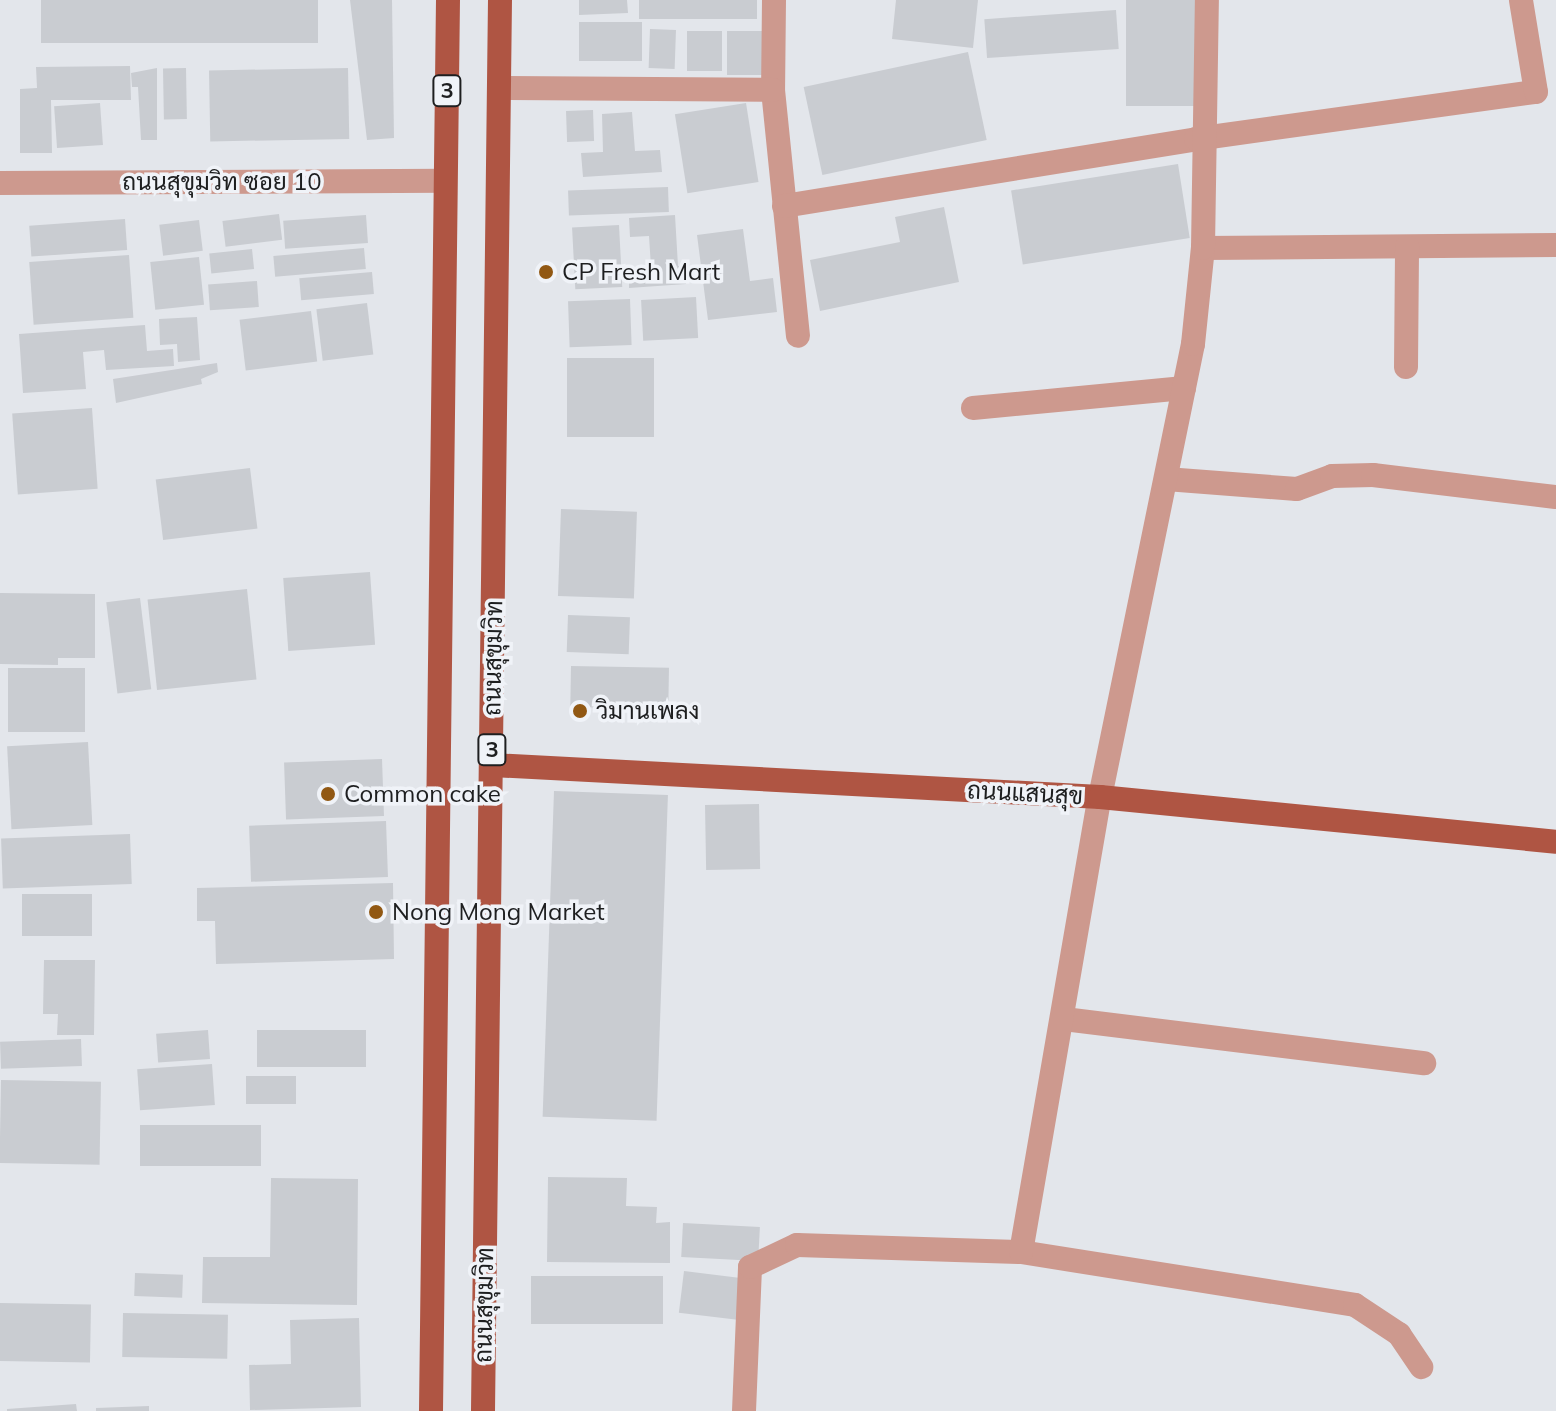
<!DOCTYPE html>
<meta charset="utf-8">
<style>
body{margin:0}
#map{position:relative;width:1556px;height:1411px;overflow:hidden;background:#e3e6eb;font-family:Mulish,Sarabun,sans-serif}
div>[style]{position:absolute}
.building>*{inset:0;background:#c9ccd1;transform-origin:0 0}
.minor>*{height:24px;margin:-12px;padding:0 12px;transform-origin:12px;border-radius:12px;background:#cd998e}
.major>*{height:24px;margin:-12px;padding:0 12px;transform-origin:12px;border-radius:12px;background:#af5543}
.dots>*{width:22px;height:22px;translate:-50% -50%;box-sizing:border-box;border:4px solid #f0f3f8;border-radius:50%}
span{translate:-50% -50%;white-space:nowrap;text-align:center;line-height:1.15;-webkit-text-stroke:7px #f0f3f8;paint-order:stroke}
.shield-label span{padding:2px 6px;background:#f0f3f8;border:2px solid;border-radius:6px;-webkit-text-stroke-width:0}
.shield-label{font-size:22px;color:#1e1f20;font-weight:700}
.street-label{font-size:24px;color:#1e1f20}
.poi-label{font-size:24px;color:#1e1f20}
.left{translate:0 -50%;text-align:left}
</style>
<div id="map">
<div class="building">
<div style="left:41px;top:0;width:277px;height:43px"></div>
<div style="clip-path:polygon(350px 0,392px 0,394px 138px,367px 140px)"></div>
<div style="clip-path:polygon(579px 0,627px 0,628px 13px,579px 15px)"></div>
<div style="left:639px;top:0;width:118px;height:19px"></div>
<div style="clip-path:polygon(896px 0,978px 0,973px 48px,892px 39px)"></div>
<div style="left:1126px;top:0;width:75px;height:106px"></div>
<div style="left:1116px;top:10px;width:39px;height:132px;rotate:86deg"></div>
<div style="left:642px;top:22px;width:39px;height:63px;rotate:90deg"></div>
<div style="left:650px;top:29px;width:26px;height:39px;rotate:2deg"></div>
<div style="left:687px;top:31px;width:35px;height:40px"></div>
<div style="left:762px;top:31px;width:44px;height:35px;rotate:90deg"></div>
<div style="left:968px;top:52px;width:90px;height:168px;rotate:78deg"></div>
<div style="clip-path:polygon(130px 66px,131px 100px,51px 100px,52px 153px,20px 153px,20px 89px,37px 88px,36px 67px)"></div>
<div style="clip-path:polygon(157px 68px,157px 140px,141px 140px,138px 87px,132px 87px,131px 73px)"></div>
<div style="left:186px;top:68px;width:51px;height:23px;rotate:89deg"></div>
<div style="left:348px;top:68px;width:71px;height:139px;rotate:89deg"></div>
<div style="left:100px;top:103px;width:42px;height:46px;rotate:86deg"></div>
<div style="left:746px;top:103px;width:80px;height:72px;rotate:81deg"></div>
<div style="left:593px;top:110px;width:31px;height:27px;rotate:88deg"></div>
<div style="clip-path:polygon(632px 112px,635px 151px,660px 150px,662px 172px,583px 177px,581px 153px,603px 152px,602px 114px)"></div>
<div style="left:1178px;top:164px;width:75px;height:169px;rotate:81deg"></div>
<div style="left:668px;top:187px;width:25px;height:100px;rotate:88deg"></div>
<div style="clip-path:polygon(944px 207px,959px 282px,820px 311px,810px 260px,900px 242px,895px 217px)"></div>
<div style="left:279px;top:214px;width:26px;height:57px;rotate:83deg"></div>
<div style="left:366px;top:215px;width:28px;height:83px;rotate:86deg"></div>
<div style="clip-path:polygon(675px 215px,678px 266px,685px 265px,686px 284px,629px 288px,629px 269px,651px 267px,649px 236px,630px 237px,629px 218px)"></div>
<div style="left:125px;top:219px;width:31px;height:96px;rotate:86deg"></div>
<div style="left:199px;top:220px;width:31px;height:40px;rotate:83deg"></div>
<div style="left:619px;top:225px;width:62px;height:47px;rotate:87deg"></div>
<div style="clip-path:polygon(743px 229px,750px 281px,773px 278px,777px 312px,708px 320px,697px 235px)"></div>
<div style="left:364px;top:248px;width:21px;height:91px;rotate:85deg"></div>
<div style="left:252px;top:249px;width:20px;height:43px;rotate:84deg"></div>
<div style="left:129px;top:255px;width:63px;height:100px;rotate:86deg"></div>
<div style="left:199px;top:257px;width:48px;height:49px;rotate:84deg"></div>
<div style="left:372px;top:272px;width:22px;height:73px;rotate:85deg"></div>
<div style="left:257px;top:281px;width:26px;height:49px;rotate:86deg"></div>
<div style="left:696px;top:297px;width:41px;height:55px;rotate:87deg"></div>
<div style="left:630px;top:299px;width:46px;height:62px;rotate:88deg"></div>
<div style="left:367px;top:303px;width:52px;height:51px;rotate:83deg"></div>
<div style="left:311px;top:311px;width:51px;height:72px;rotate:83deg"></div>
<div style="clip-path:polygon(197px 317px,200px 360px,178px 362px,177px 344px,160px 345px,159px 319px)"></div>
<div style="clip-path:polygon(145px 325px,147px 351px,173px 349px,174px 366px,106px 370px,104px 350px,83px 352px,86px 389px,23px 393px,19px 334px)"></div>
<div style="left:654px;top:358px;width:79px;height:87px;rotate:90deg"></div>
<div style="clip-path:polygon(217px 363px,218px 372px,201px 379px,202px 384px,116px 403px,113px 379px)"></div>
<div style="left:92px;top:408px;width:81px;height:80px;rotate:86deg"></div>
<div style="left:250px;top:468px;width:61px;height:95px;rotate:83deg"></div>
<div style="left:561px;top:509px;width:76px;height:87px;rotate:2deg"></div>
<div style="left:370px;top:572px;width:73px;height:87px;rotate:86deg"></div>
<div style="left:247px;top:589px;width:91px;height:100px;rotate:84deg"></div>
<div style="clip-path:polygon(0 593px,95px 594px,95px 658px,58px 658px,58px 665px,0 664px)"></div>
<div style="left:140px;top:598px;width:92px;height:34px;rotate:83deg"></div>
<div style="left:568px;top:615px;width:62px;height:37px;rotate:2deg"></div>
<div style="left:571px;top:666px;width:98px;height:41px;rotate:1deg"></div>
<div style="left:8px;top:668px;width:77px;height:64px"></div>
<div style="left:88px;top:742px;width:83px;height:81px;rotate:87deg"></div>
<div style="left:382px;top:759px;width:57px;height:98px;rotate:88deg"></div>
<div style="left:554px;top:791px;width:114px;height:326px;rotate:2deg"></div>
<div style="left:759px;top:804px;width:65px;height:54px;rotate:89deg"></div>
<div style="left:386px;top:821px;width:56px;height:137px;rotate:88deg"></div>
<div style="left:130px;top:834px;width:50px;height:129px;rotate:88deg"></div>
<div style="clip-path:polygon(393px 883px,394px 959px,216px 964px,215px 921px,197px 921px,197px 888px)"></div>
<div style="left:92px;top:894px;width:42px;height:70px;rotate:90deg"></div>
<div style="clip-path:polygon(44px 960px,95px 960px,94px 1035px,57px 1035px,58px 1014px,43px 1014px)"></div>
<div style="left:208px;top:1030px;width:29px;height:52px;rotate:86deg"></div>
<div style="left:366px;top:1030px;width:37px;height:109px;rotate:90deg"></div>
<div style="left:81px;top:1039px;width:27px;height:81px;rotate:88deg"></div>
<div style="left:212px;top:1064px;width:41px;height:75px;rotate:86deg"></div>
<div style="left:296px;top:1076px;width:28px;height:50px;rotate:90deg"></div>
<div style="left:1px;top:1080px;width:100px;height:83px;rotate:1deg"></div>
<div style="left:140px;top:1125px;width:121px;height:41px"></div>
<div style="clip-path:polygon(548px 1177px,627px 1178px,626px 1206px,657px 1207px,656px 1223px,670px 1222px,670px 1263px,547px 1262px)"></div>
<div style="clip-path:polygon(271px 1178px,358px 1179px,357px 1305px,202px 1303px,203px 1257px,270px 1257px)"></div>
<div style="left:683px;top:1223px;width:77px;height:34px;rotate:3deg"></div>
<div style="left:684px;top:1271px;width:61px;height:42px;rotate:7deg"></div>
<div style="left:135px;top:1273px;width:48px;height:23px;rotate:2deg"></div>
<div style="left:531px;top:1276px;width:132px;height:48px"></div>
<div style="left:0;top:1303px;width:91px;height:58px;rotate:1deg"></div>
<div style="left:123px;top:1313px;width:105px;height:44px;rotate:1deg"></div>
<div style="clip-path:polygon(359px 1318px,361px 1407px,250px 1410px,249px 1365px,291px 1364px,290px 1320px)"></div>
<div style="clip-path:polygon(76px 1404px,77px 1411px,7px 1411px,7px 1409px)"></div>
<div style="clip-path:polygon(149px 1406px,149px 1411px,96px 1411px,96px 1408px)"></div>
</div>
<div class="minor">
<div style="left:774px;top:0;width:90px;rotate:90.6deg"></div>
<div style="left:773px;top:90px;width:247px;rotate:84.2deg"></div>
<div style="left:501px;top:88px;width:272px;rotate:0.4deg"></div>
<div style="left:0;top:183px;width:445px;rotate:-0.3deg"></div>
<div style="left:784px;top:206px;width:417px;rotate:-9.2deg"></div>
<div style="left:1196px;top:139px;width:343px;rotate:-7.9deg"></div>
<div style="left:1536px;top:92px;width:93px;rotate:-99.3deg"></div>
<div style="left:1203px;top:248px;width:353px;rotate:-0.5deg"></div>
<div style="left:1406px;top:367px;width:120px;rotate:-89.5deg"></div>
<div style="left:973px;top:408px;width:212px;rotate:-5.4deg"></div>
<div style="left:1166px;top:479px;width:131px;rotate:4.4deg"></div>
<div style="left:1297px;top:489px;width:37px;rotate:-20deg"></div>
<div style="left:1332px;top:476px;width:41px;rotate:-1.4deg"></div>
<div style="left:1373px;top:475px;width:184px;rotate:6.9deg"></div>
<div style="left:1064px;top:1019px;width:363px;rotate:7deg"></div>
<div style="left:1021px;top:1252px;width:338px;rotate:9deg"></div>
<div style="left:1355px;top:1305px;width:53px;rotate:33.4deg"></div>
<div style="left:1399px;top:1334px;width:40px;rotate:56deg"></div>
<div style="left:744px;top:1411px;width:144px;rotate:-87.6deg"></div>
<div style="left:750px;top:1267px;width:52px;rotate:-25.1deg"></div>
<div style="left:797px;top:1245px;width:224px;rotate:1.8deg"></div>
<div style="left:1021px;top:1252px;width:462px;rotate:-80.2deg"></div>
<div style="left:1100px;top:797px;width:462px;rotate:-78.4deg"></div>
<div style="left:1193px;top:344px;width:97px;rotate:-84.1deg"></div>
<div style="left:1203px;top:248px;width:248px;rotate:-89.1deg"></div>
</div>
<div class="major">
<div style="left:492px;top:765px;width:609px;rotate:3.01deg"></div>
<div style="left:1100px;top:797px;width:458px;rotate:5.6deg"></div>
<div style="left:431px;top:1411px;width:1411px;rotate:-89.31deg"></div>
<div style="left:483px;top:1411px;width:1411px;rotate:-89.31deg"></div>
</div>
<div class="dots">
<div style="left:546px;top:272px;background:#915813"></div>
<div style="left:580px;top:711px;background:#915813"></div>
<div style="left:328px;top:794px;background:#915813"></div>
<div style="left:376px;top:912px;background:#915813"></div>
</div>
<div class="shield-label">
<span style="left:447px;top:91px">3</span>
<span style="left:492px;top:750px">3</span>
</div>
<div class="street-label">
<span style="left:222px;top:182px">ถนนสุขุมวิท ซอย 10</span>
<span style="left:493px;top:658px;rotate:-89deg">ถนนสุขุมวิท</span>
<span style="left:1025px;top:793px;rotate:3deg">ถนนแสนสุข</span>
<span style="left:484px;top:1305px;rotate:-89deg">ถนนสุขุมวิท</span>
</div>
<div class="poi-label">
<span class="left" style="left:562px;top:272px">CP Fresh Mart</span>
<span class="left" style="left:596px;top:711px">วิมานเพลง</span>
<span class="left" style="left:344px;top:794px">Common cake</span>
<span class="left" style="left:392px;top:912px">Nong Mong Market</span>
</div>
</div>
